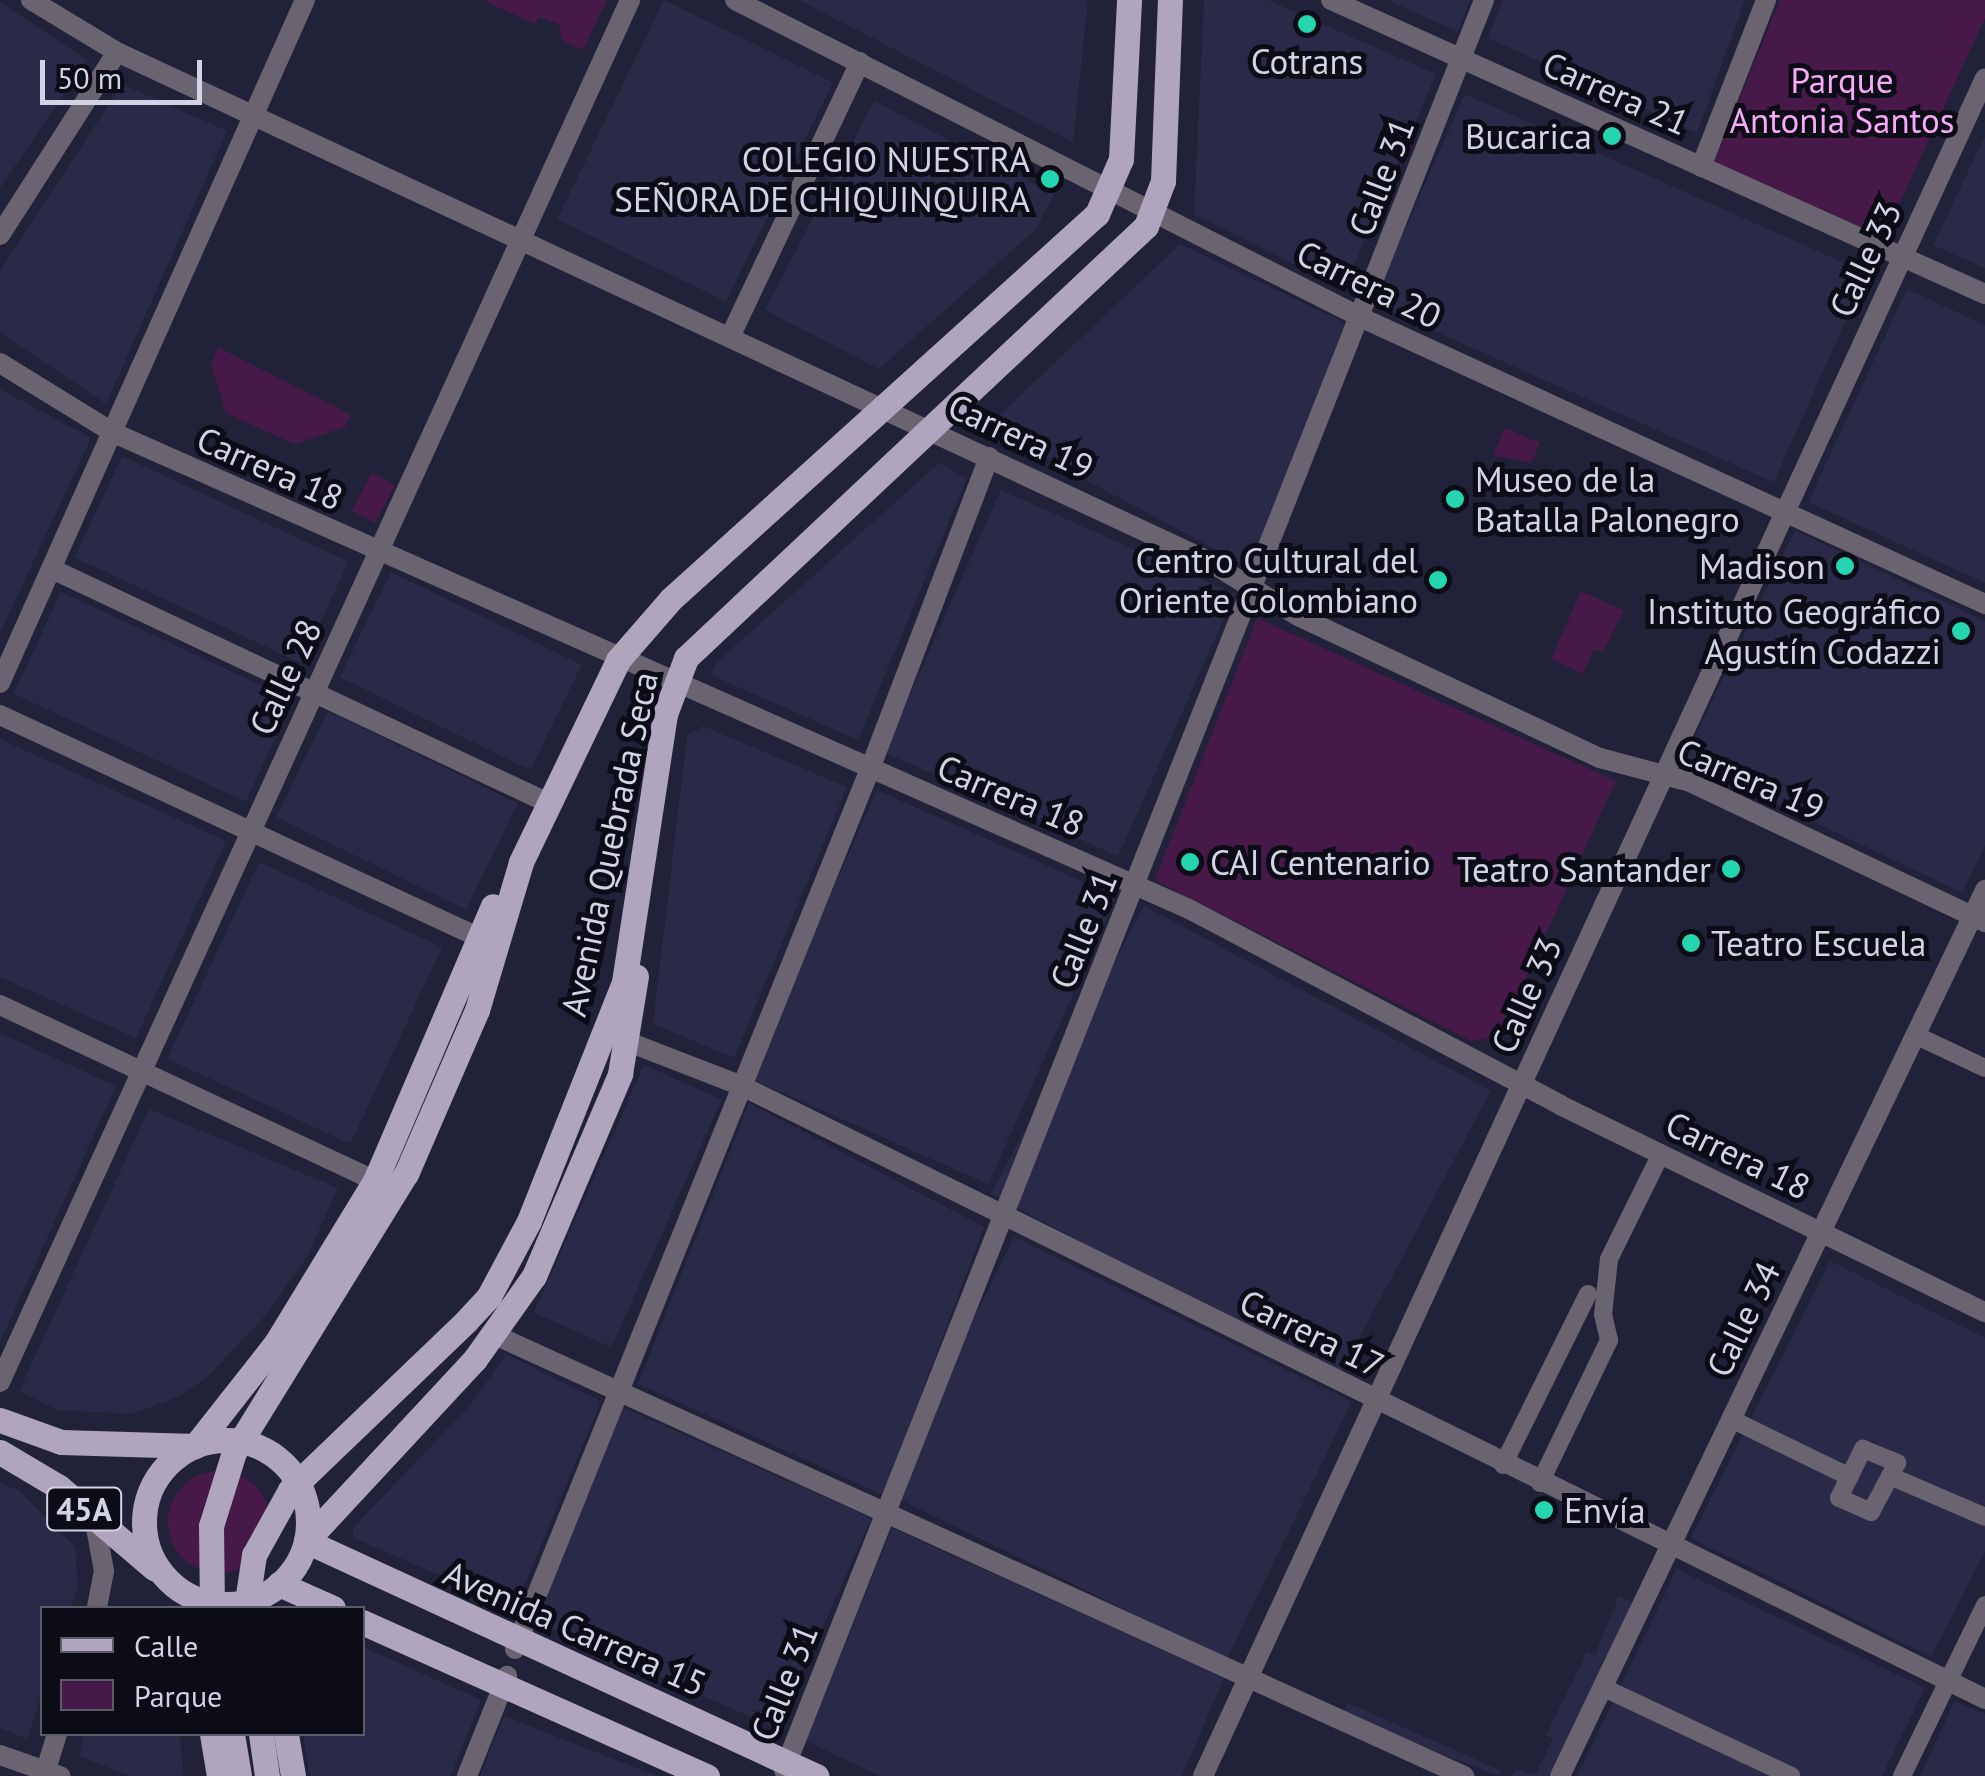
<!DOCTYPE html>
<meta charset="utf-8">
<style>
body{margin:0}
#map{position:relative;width:1985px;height:1776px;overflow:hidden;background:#212139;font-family:"PT Sans",sans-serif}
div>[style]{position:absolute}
.built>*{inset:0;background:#2a2948;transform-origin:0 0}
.green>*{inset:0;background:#471948;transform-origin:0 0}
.round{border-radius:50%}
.pedestrian>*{height:18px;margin:-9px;padding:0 9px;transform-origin:9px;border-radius:9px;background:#6a6471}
.minor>*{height:20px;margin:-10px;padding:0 10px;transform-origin:10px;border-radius:10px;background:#6a6471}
.tertiary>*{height:20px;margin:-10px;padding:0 10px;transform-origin:10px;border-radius:10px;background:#6a6471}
.primary>*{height:25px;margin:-12.5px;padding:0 12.5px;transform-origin:12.5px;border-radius:12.5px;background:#b0a5bf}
.primary>.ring{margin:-12.5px;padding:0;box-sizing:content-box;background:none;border:25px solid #b0a5bf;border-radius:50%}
.dots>*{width:28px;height:28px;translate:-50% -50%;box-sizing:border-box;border:5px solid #0c0c17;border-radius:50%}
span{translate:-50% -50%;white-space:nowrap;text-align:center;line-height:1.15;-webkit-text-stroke:10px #0c0c17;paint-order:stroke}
.shield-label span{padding:2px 8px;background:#0c0c17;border:2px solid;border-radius:8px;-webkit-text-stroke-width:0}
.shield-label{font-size:32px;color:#d2d3e4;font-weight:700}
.poi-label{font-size:35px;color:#d2d3e4}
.right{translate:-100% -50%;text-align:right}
.left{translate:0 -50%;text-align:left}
.park-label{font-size:35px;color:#f8a9f7}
.street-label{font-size:35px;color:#d2d3e4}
.legend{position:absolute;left:40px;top:1606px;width:325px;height:130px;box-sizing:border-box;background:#0c0c17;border:2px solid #5b5c69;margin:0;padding:12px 18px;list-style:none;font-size:30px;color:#d2d3e4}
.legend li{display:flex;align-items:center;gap:20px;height:50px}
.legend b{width:50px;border:2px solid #5b5c69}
.scale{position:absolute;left:40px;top:60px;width:162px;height:45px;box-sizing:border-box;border:5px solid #d2d3e4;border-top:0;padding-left:12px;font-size:30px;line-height:35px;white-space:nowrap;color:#d2d3e4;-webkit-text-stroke:8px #0c0c17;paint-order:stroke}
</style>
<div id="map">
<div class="built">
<div style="left:664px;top:0;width:188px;height:244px;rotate:26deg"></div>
<div style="clip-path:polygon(800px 0,1088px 0,1073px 142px,799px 0)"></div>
<div style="clip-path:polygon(1204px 0,1268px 0,1436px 74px,1344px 289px,1194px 214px)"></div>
<div style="clip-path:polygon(1388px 0,1470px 0,1458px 32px)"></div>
<div style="clip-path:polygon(1503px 0,1745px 0,1697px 133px,1488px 38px)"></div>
<div style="clip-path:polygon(0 2px,87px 60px,0 188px)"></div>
<div style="clip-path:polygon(122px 84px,227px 131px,106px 404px,0 333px,0 271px)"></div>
<div style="left:1465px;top:94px;width:440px;height:229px;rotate:24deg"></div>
<div style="clip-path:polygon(874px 101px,1054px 194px,1036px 229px,879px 369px,765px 310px)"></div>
<div style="clip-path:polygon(1985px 136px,1985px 268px,1933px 245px)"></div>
<div style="clip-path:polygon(1180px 244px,1345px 323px,1250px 568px,987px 427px)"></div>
<div style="clip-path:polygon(1907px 289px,1985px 325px,1985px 583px,1808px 502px)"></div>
<div style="clip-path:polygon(0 389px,91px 438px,0 633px)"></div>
<div style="left:122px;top:456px;width:250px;height:112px;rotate:25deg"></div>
<div style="clip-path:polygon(939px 463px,967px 478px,858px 740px,711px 675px,716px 663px)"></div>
<div style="left:1001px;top:490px;width:256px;height:287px;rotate:24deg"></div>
<div style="clip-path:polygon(1795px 530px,1985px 621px,1985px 846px,1962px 893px,1684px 759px)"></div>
<div style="left:391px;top:572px;width:212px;height:117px;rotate:26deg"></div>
<div style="left:61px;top:592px;width:256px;height:112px;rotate:25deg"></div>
<div style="left:328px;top:711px;width:211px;height:118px;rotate:26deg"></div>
<div style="clip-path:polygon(703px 726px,847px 787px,734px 1058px,653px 1024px,687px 736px)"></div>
<div style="clip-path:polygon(0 739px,226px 841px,136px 1038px,0 977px)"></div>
<div style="left:877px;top:790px;width:262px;height:315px;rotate:24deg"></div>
<div style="left:259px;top:862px;width:202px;height:217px;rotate:25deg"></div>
<div style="left:1144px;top:906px;width:393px;height:326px;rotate:28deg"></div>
<div style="clip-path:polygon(0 1033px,116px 1086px,0 1342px)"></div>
<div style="left:644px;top:1065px;width:85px;height:271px;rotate:24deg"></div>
<div style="clip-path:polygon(749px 1103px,984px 1227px,883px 1495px,638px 1384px)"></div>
<div style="clip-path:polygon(149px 1109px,338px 1188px,307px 1257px,265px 1316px,207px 1377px,178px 1397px,131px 1414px,58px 1410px,19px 1391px)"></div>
<div style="left:1014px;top:1237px;width:376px;height:286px;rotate:26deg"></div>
<div style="clip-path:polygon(1830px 1261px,1985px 1338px,1985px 1551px,1931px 1657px,1691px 1538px)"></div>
<div style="clip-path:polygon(506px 1354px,601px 1401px,515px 1608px,354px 1538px,353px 1528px,472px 1403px)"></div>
<div style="left:622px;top:1407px;width:273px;height:231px;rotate:24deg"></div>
<div style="clip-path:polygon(0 1483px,18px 1490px,75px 1547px,78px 1586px,71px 1608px,42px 1608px,42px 1693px,27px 1739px,0 1728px)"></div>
<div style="clip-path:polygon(892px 1528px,1224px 1678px,1182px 1776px,880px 1776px,806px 1741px)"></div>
<div style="clip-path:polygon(1677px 1569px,1925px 1688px,1882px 1776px,1577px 1776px)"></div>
<div style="clip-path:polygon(1619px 1596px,1634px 1603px,1548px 1776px,1512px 1776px,1516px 1769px,1535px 1775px,1553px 1739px,1546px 1735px,1587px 1653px,1595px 1655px)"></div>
<div style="clip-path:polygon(363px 1647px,481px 1700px,451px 1776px,310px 1776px,303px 1734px,362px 1734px)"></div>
<div style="clip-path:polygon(1955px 1701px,1985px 1714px,1985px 1776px,1920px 1776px)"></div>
<div style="clip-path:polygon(1348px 1703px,1500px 1770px,1499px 1776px,1342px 1715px)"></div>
<div style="clip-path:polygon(504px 1716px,657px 1776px,480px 1776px)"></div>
<div style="clip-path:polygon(84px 1734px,179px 1734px,184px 1776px,129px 1776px,79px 1756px)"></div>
</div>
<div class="green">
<div style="clip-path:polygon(483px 0,607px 0,583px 50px,562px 41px,559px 24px,539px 17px,535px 24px)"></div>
<div style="clip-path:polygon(1780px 0,1985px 0,1985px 18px,1884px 237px,1714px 162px)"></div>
<div style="clip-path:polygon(218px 347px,351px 415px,345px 427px,294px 444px,226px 413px,211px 365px)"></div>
<div style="clip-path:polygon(1505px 428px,1540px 443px,1531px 463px,1493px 455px)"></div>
<div style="left:372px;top:473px;width:26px;height:43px;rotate:28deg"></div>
<div style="clip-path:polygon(1581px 591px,1624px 611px,1603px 652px,1594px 649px,1583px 674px,1551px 659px)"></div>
<div style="clip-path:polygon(1257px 618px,1616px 781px,1499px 1036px,1471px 1041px,1155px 880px)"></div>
<div class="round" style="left:168px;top:1471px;width:102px;height:102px"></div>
</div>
<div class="pedestrian">
<div style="left:1915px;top:1035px;width:77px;rotate:25.2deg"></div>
<div style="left:1731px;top:1419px;width:132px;rotate:26deg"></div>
<div style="left:1863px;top:1449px;width:37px;rotate:22deg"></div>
<div style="left:1897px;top:1463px;width:55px;rotate:118deg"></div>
<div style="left:1871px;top:1512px;width:35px;rotate:-156deg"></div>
<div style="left:1839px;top:1498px;width:55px;rotate:-63.9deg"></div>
<div style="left:1503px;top:1465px;width:191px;rotate:-63.6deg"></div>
<div style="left:1890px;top:1476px;width:103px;rotate:23.3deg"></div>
<div style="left:1540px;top:1483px;width:159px;rotate:-64.2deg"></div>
<div style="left:1609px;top:1340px;width:26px;rotate:-103deg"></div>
<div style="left:1603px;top:1315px;width:56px;rotate:-83.9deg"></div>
<div style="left:1609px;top:1259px;width:117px;rotate:-63.7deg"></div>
<div style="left:1602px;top:1687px;width:209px;rotate:25.2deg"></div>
<div style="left:1902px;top:1776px;width:190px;rotate:-64.1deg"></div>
</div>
<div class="minor">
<div style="left:735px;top:0;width:703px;rotate:26.89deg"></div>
<div style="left:1362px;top:318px;width:686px;rotate:24.66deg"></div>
<div style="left:1701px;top:167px;width:179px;rotate:-68.7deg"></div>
<div style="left:0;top:235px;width:217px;rotate:-57.4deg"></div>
<div style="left:731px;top:335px;width:302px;rotate:-64.7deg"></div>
<div style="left:52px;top:569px;width:546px;rotate:25.25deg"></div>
<div style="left:0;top:683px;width:748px;rotate:-65.94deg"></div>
<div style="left:0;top:715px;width:527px;rotate:24.91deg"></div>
<div style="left:0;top:1005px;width:414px;rotate:25.1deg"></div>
<div style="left:613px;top:1036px;width:138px;rotate:21.2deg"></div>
<div style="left:742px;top:1086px;width:1386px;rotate:26.25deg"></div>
<div style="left:495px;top:1335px;width:1065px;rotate:24.47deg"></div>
<div style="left:0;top:1382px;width:1519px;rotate:-65.49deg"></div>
<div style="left:94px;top:1517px;width:55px;rotate:79.5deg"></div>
<div style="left:104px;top:1571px;width:38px;rotate:101deg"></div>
<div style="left:515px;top:1649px;width:949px;rotate:-68.03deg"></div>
<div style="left:870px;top:769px;width:334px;rotate:-69.1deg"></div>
<div style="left:0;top:1755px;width:64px;rotate:19.3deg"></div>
<div style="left:784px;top:1770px;width:1903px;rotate:-68.42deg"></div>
<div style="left:44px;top:1776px;width:44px;rotate:-72.8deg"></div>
<div style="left:467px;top:1776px;width:108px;rotate:-68.2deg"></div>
</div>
<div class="tertiary">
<div style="left:31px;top:0;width:100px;rotate:31.2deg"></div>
<div style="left:117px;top:52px;width:1204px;rotate:25.01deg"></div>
<div style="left:1208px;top:561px;width:105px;rotate:31.4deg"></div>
<div style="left:1298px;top:616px;width:334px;rotate:25.2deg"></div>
<div style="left:1600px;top:758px;width:93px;rotate:14.9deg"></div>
<div style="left:1690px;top:782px;width:327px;rotate:25.4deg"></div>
<div style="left:1331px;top:0;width:717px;rotate:24.21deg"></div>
<div style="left:0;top:363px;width:134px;rotate:31.6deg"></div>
<div style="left:114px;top:433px;width:1176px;rotate:23.88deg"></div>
<div style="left:1189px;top:909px;width:420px;rotate:27.8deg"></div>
<div style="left:1560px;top:1105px;width:473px;rotate:26deg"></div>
<div style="left:1203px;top:1776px;width:1869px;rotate:-65.27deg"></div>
<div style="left:1560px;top:1776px;width:983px;rotate:-64.37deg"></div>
</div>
<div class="primary">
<div style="left:0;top:1420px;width:65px;rotate:19.8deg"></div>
<div style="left:61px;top:1442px;width:134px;rotate:1.7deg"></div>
<div class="ring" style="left:144px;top:1440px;width:139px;height:139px"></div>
<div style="left:195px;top:1446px;width:131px;rotate:-51.8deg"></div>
<div style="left:276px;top:1343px;width:190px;rotate:-58.6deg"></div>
<div style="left:375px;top:1181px;width:299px;rotate:-66.8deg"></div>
<div style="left:0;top:1452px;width:69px;rotate:30.7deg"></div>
<div style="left:59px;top:1487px;width:125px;rotate:40.5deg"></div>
<div style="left:306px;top:1541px;width:248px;rotate:-47.1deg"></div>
<div style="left:475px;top:1359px;width:102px;rotate:-54.6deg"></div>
<div style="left:534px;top:1276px;width:220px;rotate:-66.9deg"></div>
<div style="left:620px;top:1074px;width:99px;rotate:-80.7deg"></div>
<div style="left:306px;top:1541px;width:562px;rotate:24.74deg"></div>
<div style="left:279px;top:1584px;width:59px;rotate:24deg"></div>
<div style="left:212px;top:1608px;width:82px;rotate:-90.7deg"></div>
<div style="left:211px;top:1526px;width:77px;rotate:-72.7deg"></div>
<div style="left:234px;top:1452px;width:327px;rotate:-58.3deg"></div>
<div style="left:406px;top:1174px;width:179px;rotate:-66.6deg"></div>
<div style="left:477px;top:1010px;width:154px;rotate:-73.4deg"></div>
<div style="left:521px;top:862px;width:224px;rotate:-64.3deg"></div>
<div style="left:618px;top:660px;width:81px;rotate:-49deg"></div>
<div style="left:671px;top:599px;width:574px;rotate:-42.11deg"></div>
<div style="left:1097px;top:214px;width:60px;rotate:-66.4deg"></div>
<div style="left:1121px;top:159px;width:159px;rotate:-87.1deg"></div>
<div style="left:246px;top:1608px;width:54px;rotate:-81.4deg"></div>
<div style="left:254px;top:1555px;width:74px;rotate:-61deg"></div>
<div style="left:290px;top:1490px;width:245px;rotate:-43.8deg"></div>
<div style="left:467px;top:1320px;width:33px;rotate:-47deg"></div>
<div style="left:489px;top:1296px;width:85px;rotate:-61.9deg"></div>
<div style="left:529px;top:1221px;width:257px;rotate:-68.3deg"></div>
<div style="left:624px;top:982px;width:271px;rotate:-81.3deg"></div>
<div style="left:665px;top:714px;width:60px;rotate:-69.4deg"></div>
<div style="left:686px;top:658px;width:631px;rotate:-43.2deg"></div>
<div style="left:1146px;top:226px;width:48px;rotate:-69.3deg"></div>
<div style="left:1163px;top:181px;width:181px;rotate:-87.8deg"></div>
<div style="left:362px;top:1622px;width:378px;rotate:24.1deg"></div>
<div style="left:212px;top:1734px;width:43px;rotate:80.5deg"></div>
<div style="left:232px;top:1734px;width:43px;rotate:80.5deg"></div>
<div style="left:261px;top:1734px;width:42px;rotate:81.9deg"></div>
<div style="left:286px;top:1734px;width:43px;rotate:80.5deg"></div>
</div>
<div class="dots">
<div style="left:1307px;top:24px;background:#24d5af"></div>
<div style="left:1612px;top:136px;background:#24d5af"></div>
<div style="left:1050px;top:179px;background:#24d5af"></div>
<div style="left:1455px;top:499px;background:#24d5af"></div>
<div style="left:1845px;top:566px;background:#24d5af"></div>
<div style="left:1438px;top:580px;background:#24d5af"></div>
<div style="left:1961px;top:631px;background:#24d5af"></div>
<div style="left:1190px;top:862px;background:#24d5af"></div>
<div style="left:1731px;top:869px;background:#24d5af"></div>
<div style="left:1691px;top:943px;background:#24d5af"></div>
<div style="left:1544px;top:1510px;background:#24d5af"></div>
</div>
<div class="shield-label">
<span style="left:84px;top:1509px">45A</span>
</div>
<div class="poi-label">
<span style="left:1307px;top:61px">Cotrans</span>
<span class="right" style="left:1592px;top:136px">Bucarica</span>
<span class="right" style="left:1030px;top:179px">COLEGIO NUESTRA<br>SEÑORA DE CHIQUINQUIRA</span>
<span class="left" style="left:1475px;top:499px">Museo de la<br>Batalla Palonegro</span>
<span class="right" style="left:1418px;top:580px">Centro Cultural del<br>Oriente Colombiano</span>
<span class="right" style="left:1825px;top:566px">Madison</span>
<span class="right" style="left:1941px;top:631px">Instituto Geográfico<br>Agustín Codazzi</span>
<span class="left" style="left:1210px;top:862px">CAI Centenario</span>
<span class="right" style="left:1711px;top:869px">Teatro Santander</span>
<span class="left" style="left:1711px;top:943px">Teatro Escuela</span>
<span class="left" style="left:1564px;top:1510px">Envía</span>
</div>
<div class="park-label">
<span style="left:1842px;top:100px">Parque<br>Antonia Santos</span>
</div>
<div class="street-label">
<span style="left:1616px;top:93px;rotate:24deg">Carrera 21</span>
<span style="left:1381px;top:177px;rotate:-69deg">Calle 31</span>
<span style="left:1865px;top:259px;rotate:-65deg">Calle 33</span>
<span style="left:1369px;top:284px;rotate:26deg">Carrera 20</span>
<span style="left:1021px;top:436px;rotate:25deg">Carrera 19</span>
<span style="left:270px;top:468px;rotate:24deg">Carrera 18</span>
<span style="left:285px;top:677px;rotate:-65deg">Calle 28</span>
<span style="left:1751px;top:779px;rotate:23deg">Carrera 19</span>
<span style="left:1011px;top:795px;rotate:23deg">Carrera 18</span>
<span style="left:609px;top:844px;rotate:-78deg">Avenida Quebrada Seca</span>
<span style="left:1083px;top:930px;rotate:-68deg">Calle 31</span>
<span style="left:1526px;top:995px;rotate:-66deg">Calle 33</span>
<span style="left:1738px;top:1155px;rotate:26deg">Carrera 18</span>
<span style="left:1743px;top:1319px;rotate:-64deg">Calle 34</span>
<span style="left:1312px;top:1333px;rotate:26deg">Carrera 17</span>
<span style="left:575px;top:1628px;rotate:24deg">Avenida Carrera 15</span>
<span style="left:784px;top:1682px;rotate:-68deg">Calle 31</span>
</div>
<ul class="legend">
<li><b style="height:12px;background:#b0a5bf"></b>Calle</li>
<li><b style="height:28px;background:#471948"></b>Parque</li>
</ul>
<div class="scale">50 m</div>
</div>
